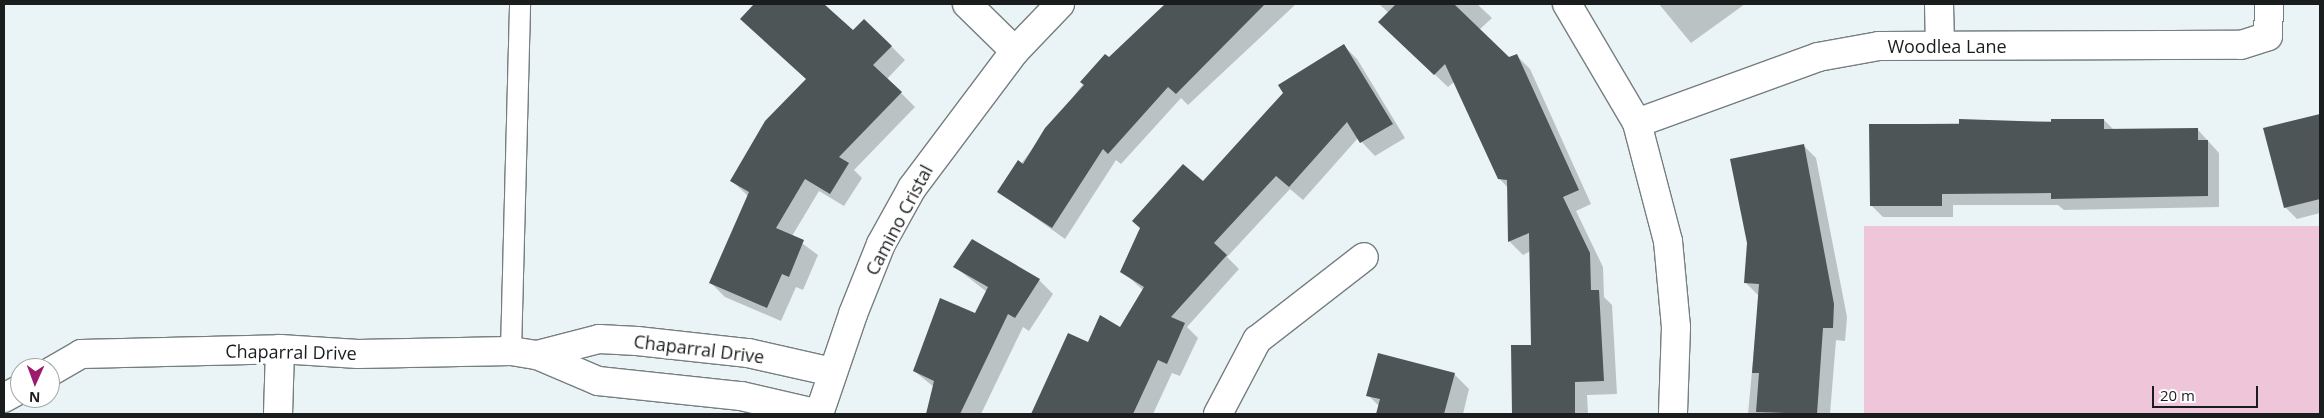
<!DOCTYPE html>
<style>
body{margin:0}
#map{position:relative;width:2324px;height:418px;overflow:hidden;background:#eaf3f5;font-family:"Open Sans",sans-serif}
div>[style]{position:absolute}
.green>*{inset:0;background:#efc5d9;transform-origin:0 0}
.shadow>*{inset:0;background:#0003}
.building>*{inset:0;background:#4d5557}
.roads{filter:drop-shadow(1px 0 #767e80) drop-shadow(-1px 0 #767e80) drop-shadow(0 1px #767e80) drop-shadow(0 -1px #767e80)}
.lane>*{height:20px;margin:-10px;padding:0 10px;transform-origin:10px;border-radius:10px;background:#fff}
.street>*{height:28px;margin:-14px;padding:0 14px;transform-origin:14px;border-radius:14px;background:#fff}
span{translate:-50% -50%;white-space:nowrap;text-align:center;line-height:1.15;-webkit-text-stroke:5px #fff;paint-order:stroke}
.street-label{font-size:18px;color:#1a1d1e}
.frame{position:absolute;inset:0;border:5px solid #1a1d1e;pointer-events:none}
.north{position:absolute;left:10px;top:358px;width:50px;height:50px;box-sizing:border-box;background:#fff;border:1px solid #a3a5a5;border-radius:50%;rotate:182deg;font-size:14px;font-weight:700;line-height:20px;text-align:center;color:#1a1d1e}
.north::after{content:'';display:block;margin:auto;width:18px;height:22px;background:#9d1b6e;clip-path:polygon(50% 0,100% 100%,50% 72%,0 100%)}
.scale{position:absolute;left:2152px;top:386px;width:106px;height:22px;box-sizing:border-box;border:2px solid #1a1d1e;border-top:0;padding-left:6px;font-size:15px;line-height:18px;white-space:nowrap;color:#1a1d1e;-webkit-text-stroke:4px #fff;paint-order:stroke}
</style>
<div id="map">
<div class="green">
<div style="left:2320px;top:226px;width:188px;height:456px;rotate:90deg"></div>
</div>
<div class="shadow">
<div style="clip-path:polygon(756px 4px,822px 4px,853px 32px,891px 46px,905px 60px,887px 79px,915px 107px,854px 170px,862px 178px,844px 206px,819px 191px,792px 236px,818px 255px,803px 290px,796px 287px,781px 321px,725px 297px,711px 283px,748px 196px,731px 180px,808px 79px,742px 19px)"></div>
<div style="clip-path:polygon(1166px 4px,1296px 4px,1188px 105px,1181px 98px,1121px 164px,1116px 160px,1065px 239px,999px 192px,1105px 56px,1109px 59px)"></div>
<div style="clip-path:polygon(1379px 4px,1477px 4px,1492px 18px,1479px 30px,1508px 59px,1516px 55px,1530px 69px,1591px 204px,1576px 211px,1603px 267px,1604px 297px,1612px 305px,1617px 394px,1587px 395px,1588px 414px,1514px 414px,1512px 346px,1532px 346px,1531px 251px,1523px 255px,1510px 242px,1508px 188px,1499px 178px,1454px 82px,1448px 87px,1394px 36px,1392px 16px)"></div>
<div style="clip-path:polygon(1659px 4px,1745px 4px,1691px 43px)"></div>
<div style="clip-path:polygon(1344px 46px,1357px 59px,1405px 138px,1375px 156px,1358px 138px,1303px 200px,1290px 189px,1227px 257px,1239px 269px,1187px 327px,1198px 338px,1180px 376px,1172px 373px,1153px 414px,1049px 414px,1037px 403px,1120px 328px,1144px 291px,1122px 271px,1203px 183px)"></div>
<div style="clip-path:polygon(2317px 116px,2320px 213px,2297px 219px,2285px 207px)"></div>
<div style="clip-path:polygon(2104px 120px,2114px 130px,2198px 130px,2219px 153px,2219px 207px,2064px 210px,2058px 205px,1953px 205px,1953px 217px,1883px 217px,1871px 205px,1871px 125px)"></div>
<div style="clip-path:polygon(1804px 146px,1816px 158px,1847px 317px,1845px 341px,1836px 340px,1830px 414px,1748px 414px,1759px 296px,1746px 283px)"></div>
<div style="clip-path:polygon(972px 240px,1039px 280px,1053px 294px,1029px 331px,1023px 327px,981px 414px,927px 414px,934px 387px,914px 371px,975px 315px,987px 292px,955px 267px)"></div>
<div style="clip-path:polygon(1454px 374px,1469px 389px,1463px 414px,1377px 414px,1379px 406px,1368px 395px)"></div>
</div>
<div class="building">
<div style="clip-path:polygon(754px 4px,824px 4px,853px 30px,864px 19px,892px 46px,873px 65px,902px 92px,839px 157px,849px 163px,830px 194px,805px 179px,776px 228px,804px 240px,789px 277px,782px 274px,767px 308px,709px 283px,749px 192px,730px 181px,765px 121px,806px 79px,740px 19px)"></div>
<div style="clip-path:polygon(1165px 4px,1265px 4px,1176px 94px,1168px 87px,1108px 154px,1103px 149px,1052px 228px,997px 192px,1018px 160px,1023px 164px,1045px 128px,1084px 85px,1080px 82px,1105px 54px,1109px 57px)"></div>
<div style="clip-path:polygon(1396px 4px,1454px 4px,1509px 57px,1517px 54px,1579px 190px,1563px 197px,1590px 253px,1591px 290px,1599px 290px,1604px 381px,1575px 382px,1575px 414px,1512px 414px,1511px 345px,1531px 345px,1529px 233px,1508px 242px,1507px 180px,1498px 179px,1445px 64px,1434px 75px,1378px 22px)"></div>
<div style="clip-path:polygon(1344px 44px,1393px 124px,1360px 143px,1347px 122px,1289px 187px,1276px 176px,1214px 243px,1227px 255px,1171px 317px,1185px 323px,1167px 364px,1158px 360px,1133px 414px,1031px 414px,1068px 333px,1088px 342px,1100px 315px,1120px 327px,1144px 287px,1120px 272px,1140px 228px,1132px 221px,1183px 164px,1203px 181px,1283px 93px,1278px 85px)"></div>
<div style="clip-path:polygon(2320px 114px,2320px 199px,2284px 208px,2263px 128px)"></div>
<div style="clip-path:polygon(1959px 119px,2051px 122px,2051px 119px,2104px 119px,2104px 129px,2198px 128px,2198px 140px,2208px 140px,2208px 196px,2051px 199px,2051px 193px,1942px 194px,1942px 206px,1870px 206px,1869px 124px,1959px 124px)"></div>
<div style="clip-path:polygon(1804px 144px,1834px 304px,1833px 328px,1823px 328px,1817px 414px,1756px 412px,1759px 373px,1752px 373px,1759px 284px,1744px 283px,1747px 243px,1730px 159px)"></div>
<div style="clip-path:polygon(972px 239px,1040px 279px,1015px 318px,1008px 314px,960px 414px,926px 414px,934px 381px,913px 371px,940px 298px,975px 313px,988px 287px,953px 267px)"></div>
<div style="clip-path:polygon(1378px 353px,1455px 373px,1444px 414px,1376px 414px,1380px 399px,1366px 396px)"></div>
</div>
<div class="roads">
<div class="lane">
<div style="left:511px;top:351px;width:347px;rotate:-88.5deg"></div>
</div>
<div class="street">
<div style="left:967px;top:4px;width:67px;rotate:44.4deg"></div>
<div style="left:1567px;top:4px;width:138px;rotate:59.5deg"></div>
<div style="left:1637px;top:123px;width:122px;rotate:75.3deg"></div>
<div style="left:1668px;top:241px;width:86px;rotate:84.7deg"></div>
<div style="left:1676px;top:327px;width:87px;rotate:92deg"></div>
<div style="left:1939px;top:4px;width:40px;rotate:88.6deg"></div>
<div style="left:1637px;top:123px;width:193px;rotate:-20deg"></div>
<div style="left:1818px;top:57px;width:62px;rotate:-10.2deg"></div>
<div style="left:1879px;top:46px;width:362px;rotate:-0.2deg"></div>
<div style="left:2241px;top:45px;width:28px;rotate:-18deg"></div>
<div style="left:2268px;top:36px;width:32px;rotate:-88deg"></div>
<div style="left:537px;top:355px;width:64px;rotate:-14.5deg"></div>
<div style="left:599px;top:339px;width:38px;rotate:3deg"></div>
<div style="left:637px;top:341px;width:112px;rotate:6.2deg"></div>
<div style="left:748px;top:353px;width:86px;rotate:12.7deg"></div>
<div style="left:50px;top:372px;width:36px;rotate:-30deg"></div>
<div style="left:81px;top:354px;width:199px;rotate:-1.4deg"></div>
<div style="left:280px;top:349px;width:78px;rotate:3.7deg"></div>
<div style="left:358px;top:354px;width:153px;rotate:-1.1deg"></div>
<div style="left:511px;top:351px;width:26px;rotate:9deg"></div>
<div style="left:537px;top:355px;width:66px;rotate:23.1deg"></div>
<div style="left:598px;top:381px;width:144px;rotate:6deg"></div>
<div style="left:741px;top:396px;width:80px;rotate:13deg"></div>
<div style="left:819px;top:414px;width:106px;rotate:-71.2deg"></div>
<div style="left:853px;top:314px;width:75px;rotate:-68.2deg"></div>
<div style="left:881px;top:244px;width:64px;rotate:-61deg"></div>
<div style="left:912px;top:188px;width:171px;rotate:-53.1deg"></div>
<div style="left:1015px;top:51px;width:65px;rotate:-46.2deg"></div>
<div style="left:4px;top:398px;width:18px;rotate:-29deg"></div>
<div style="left:278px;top:414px;width:65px;rotate:-88.2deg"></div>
<div style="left:1218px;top:414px;width:84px;rotate:-62.2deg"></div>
<div style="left:1257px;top:340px;width:135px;rotate:-37.8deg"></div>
</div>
</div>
<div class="street-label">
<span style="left:1947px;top:46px">Woodlea Lane</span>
<span style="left:899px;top:220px;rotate:-62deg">Camino Cristal</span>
<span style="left:699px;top:349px;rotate:7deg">Chaparral Drive</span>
<span style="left:291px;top:352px;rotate:1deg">Chaparral Drive</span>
</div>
<div class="frame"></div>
<div class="north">N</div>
<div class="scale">20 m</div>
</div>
